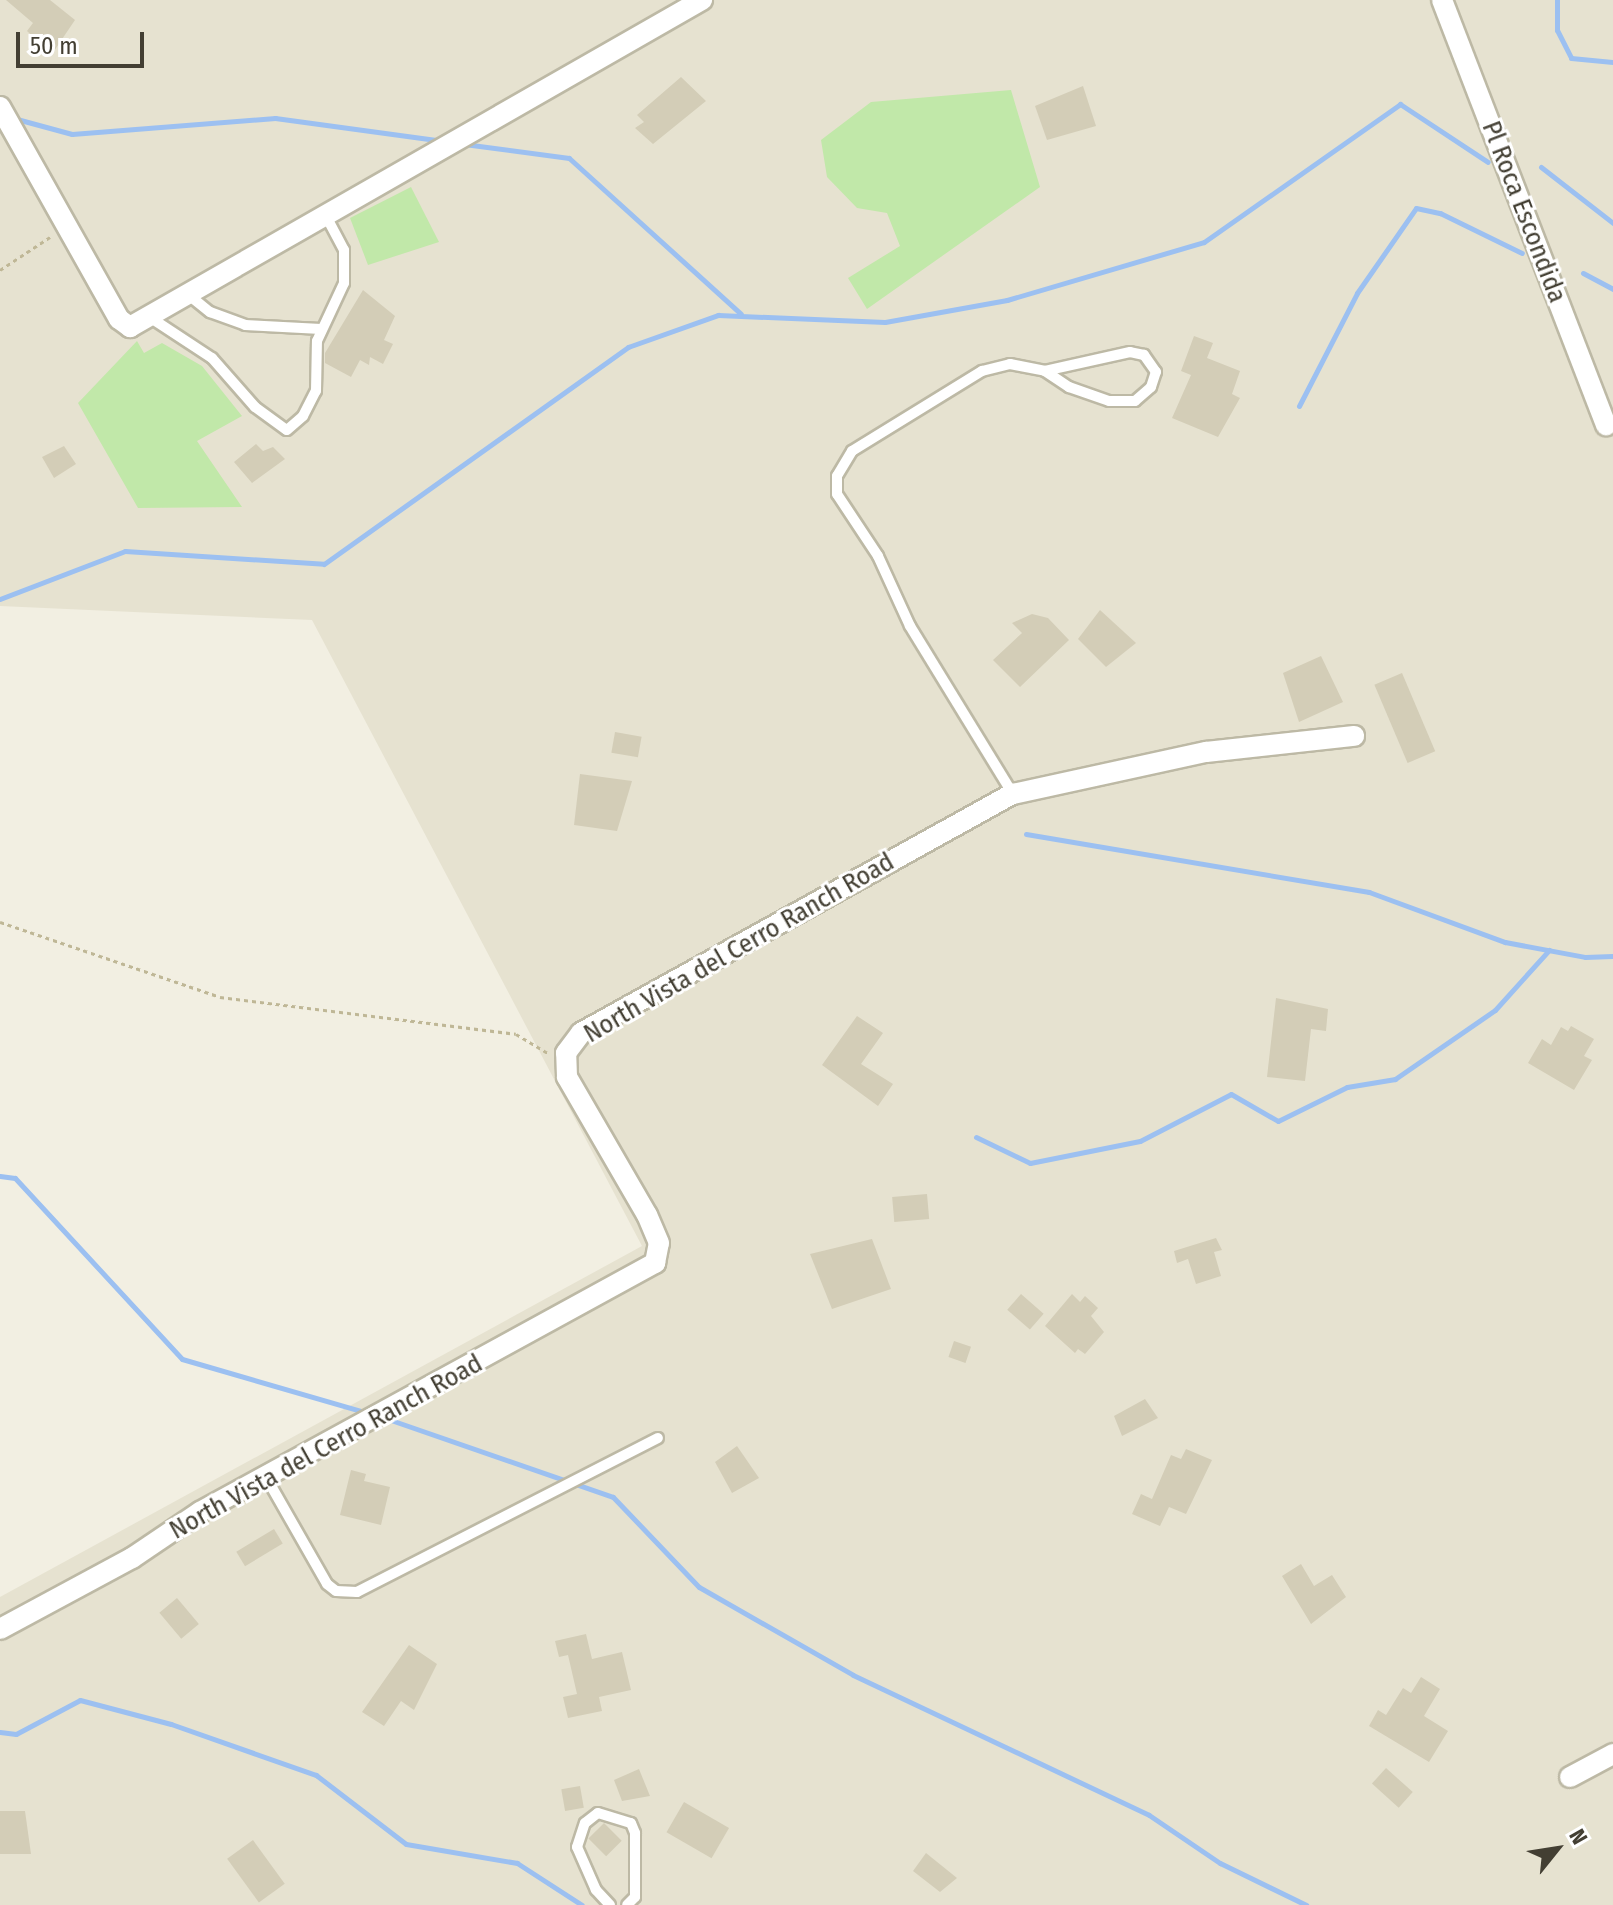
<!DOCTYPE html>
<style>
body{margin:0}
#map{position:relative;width:1613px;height:1905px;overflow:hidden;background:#f2efe2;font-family:"Fira Sans Condensed",sans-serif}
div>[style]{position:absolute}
.residential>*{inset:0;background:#e6e2d0}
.green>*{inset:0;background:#c1e8a9}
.stream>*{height:5px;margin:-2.5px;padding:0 2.5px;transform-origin:2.5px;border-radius:2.5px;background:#9cc0f1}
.building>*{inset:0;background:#d3cdb7;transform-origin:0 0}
.path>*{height:3px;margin-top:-1.5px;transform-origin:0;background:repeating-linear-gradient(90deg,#bfb796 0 4px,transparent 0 8px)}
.roads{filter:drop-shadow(2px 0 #bdb9a5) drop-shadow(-2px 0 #bdb9a5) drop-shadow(0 2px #bdb9a5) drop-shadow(0 -2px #bdb9a5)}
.lane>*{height:10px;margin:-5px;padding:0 5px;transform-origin:5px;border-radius:5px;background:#fff}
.street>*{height:20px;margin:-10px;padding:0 10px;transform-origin:10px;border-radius:10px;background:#fff}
span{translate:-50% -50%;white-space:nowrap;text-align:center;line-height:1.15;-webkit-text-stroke:6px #fff;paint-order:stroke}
.street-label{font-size:26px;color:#433f33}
.north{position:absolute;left:1517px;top:1809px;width:80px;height:80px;-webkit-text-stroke:6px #fff;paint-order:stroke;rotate:60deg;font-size:22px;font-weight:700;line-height:32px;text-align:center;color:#433f33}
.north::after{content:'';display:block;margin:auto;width:28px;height:36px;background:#433f33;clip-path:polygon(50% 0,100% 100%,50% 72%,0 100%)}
.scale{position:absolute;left:16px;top:32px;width:128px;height:36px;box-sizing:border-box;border:4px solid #433f33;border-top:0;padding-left:10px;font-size:24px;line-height:28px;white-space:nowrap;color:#433f33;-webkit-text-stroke:6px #fff;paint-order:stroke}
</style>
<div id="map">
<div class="residential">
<div style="clip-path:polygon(0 0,1613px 0,1613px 1905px,0 1905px,0 1597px,642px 1246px,312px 620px,0 606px)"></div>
</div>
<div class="green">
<div style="clip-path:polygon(1011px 90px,1040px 187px,867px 309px,848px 278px,900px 246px,887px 213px,857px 208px,827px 177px,821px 140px,871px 102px)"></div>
<div style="clip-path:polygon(411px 187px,439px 242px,368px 265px,350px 218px)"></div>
<div style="clip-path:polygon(137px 341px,144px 353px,162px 343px,202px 366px,242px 416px,197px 441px,242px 507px,138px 508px,78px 403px)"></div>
</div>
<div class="stream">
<div style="left:1557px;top:0;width:30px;rotate:90deg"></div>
<div style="left:1557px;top:30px;width:31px;rotate:63deg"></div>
<div style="left:1571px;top:58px;width:42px;rotate:5.4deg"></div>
<div style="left:13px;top:118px;width:61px;rotate:15.2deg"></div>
<div style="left:72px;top:134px;width:204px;rotate:-4.5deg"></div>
<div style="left:275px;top:118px;width:170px;rotate:7.8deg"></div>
<div style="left:464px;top:144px;width:106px;rotate:7.6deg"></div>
<div style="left:569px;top:158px;width:232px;rotate:42.2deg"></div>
<div style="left:1541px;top:167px;width:91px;rotate:37.9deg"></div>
<div style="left:1583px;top:273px;width:34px;rotate:28deg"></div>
<div style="left:1299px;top:406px;width:127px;rotate:-62.8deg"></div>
<div style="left:1357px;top:293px;width:103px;rotate:-55.2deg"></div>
<div style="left:1416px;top:208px;width:25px;rotate:12deg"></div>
<div style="left:1440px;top:213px;width:91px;rotate:26deg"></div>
<div style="left:0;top:599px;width:134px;rotate:-21deg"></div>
<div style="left:125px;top:551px;width:199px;rotate:3.7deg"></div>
<div style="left:324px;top:564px;width:374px;rotate:-35.5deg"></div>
<div style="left:628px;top:347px;width:96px;rotate:-19.6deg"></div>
<div style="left:718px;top:315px;width:167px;rotate:2.4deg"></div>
<div style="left:885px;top:322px;width:124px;rotate:-10.2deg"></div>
<div style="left:1007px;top:300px;width:205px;rotate:-16.4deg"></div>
<div style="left:1204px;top:242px;width:240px;rotate:-35.1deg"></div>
<div style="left:1400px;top:104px;width:105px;rotate:33.4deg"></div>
<div style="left:1026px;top:834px;width:348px;rotate:9.6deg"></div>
<div style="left:1369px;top:892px;width:145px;rotate:20.2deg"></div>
<div style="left:1505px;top:942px;width:81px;rotate:10.6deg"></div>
<div style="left:1585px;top:957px;width:28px;rotate:-2deg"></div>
<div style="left:976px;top:1137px;width:60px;rotate:25.7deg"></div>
<div style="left:1030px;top:1163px;width:112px;rotate:-11.3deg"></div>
<div style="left:1140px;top:1141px;width:102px;rotate:-27.3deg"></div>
<div style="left:1231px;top:1094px;width:54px;rotate:29.9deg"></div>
<div style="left:1278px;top:1121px;width:77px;rotate:-26.2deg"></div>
<div style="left:1347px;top:1087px;width:49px;rotate:-9.5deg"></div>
<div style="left:1395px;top:1079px;width:121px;rotate:-34.6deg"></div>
<div style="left:1495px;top:1010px;width:81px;rotate:-48deg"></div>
<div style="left:0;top:1176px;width:15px;rotate:8deg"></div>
<div style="left:15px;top:1178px;width:246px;rotate:47.3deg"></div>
<div style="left:182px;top:1359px;width:194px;rotate:16.2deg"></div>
<div style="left:385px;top:1418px;width:241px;rotate:19.1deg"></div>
<div style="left:613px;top:1497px;width:124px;rotate:46.3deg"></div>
<div style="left:699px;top:1587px;width:177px;rotate:29.7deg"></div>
<div style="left:853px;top:1675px;width:327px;rotate:25.3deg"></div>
<div style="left:1149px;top:1815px;width:86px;rotate:34.1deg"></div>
<div style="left:1220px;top:1863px;width:96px;rotate:26deg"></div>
<div style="left:0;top:1732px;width:16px;rotate:7deg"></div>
<div style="left:16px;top:1734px;width:72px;rotate:-28deg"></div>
<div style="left:80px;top:1700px;width:94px;rotate:14.8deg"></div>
<div style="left:171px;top:1724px;width:154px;rotate:19.4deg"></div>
<div style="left:316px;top:1775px;width:113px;rotate:37.5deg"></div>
<div style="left:406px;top:1844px;width:113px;rotate:9.7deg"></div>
<div style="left:517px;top:1863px;width:77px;rotate:32.9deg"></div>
</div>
<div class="building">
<div style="clip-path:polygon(6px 0,50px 0,75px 20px,52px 54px,27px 31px,33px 23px)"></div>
<div style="clip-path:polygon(681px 77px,706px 101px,653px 144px,635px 128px,644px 122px,637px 115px)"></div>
<div style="clip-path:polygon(1083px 86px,1096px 126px,1047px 140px,1035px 106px)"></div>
<div style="clip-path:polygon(363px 290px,395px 316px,384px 340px,393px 344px,383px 364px,370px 357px,369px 365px,360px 360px,351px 377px,325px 363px,325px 353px)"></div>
<div style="clip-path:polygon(1194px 336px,1213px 343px,1207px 358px,1240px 371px,1232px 394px,1240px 398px,1218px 437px,1172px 418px,1191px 375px,1181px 371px)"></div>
<div style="clip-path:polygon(256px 444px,263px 451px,273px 447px,285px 459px,252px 483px,234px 462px)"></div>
<div style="clip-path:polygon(64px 446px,76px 464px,54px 478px,42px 457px)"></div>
<div style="clip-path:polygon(1100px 610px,1136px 643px,1106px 667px,1078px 639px)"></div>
<div style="clip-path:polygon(1032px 614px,1048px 618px,1069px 640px,1020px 687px,993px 660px,1022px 633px,1012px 623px)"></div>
<div style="clip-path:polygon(1321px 656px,1343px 702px,1299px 722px,1283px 673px)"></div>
<div style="left:1402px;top:673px;width:85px;height:30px;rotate:67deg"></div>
<div style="left:615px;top:732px;width:27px;height:21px;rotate:10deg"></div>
<div style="clip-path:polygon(580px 774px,632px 781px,617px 831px,574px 825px)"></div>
<div style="clip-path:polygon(1276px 998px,1328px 1009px,1326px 1031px,1311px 1029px,1305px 1081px,1267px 1077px)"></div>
<div style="clip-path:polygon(857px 1016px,883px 1033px,861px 1064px,893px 1084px,878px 1106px,822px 1065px)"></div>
<div style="clip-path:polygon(1571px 1026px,1594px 1039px,1584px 1056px,1592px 1060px,1574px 1090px,1528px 1063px,1542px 1039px,1551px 1045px,1561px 1027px,1568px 1031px)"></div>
<div style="left:927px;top:1194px;width:25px;height:35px;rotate:85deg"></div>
<div style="clip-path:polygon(1216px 1238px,1222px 1250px,1214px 1252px,1221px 1276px,1196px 1284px,1188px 1259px,1177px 1263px,1174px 1251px)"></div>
<div style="clip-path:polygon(872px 1239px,891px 1289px,832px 1309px,810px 1254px)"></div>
<div style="left:1021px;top:1294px;width:30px;height:21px;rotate:41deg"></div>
<div style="clip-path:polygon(1072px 1294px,1080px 1302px,1085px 1296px,1098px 1308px,1091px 1316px,1104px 1332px,1085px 1354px,1078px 1349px,1075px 1353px,1045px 1326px)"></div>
<div style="left:954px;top:1341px;width:18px;height:17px;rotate:19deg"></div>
<div style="clip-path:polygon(1145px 1399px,1158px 1418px,1122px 1436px,1114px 1416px)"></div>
<div style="clip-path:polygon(737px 1446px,759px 1478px,732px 1493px,715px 1462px)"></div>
<div style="clip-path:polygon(1186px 1449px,1212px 1460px,1186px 1514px,1169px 1507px,1160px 1526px,1132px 1514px,1141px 1494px,1152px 1499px,1171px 1455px,1181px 1459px)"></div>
<div style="clip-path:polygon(351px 1470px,366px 1474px,364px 1481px,390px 1487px,381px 1525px,340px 1515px)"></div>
<div style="left:274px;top:1529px;width:17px;height:44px;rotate:59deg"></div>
<div style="clip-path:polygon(1301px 1564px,1314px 1586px,1332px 1575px,1346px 1597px,1311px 1624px,1282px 1576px)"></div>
<div style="left:177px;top:1598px;width:34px;height:23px;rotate:50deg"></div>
<div style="clip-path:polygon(586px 1634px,592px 1659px,622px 1652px,631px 1690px,599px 1697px,602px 1711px,568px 1718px,563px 1697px,577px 1694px,568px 1655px,559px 1657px,555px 1641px)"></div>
<div style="clip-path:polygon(409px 1645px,437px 1664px,414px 1710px,401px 1701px,384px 1726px,362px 1712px)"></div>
<div style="clip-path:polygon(1421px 1677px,1440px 1689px,1424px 1716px,1448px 1731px,1429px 1762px,1369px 1726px,1378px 1710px,1386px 1715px,1403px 1688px,1411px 1693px)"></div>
<div style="left:1386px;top:1768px;width:36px;height:21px;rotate:42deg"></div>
<div style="clip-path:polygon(639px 1769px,650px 1796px,622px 1801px,614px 1780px)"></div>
<div style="left:580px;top:1786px;width:22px;height:19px;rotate:80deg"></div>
<div style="left:684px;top:1802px;width:52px;height:35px;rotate:30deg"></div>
<div style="clip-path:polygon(0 1811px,25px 1811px,31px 1854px,0 1854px)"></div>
<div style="left:604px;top:1823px;width:25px;height:22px;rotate:45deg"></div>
<div style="left:253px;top:1840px;width:54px;height:32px;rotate:54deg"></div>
<div style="clip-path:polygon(926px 1853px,957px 1878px,940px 1892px,913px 1871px)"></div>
</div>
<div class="path">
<div style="left:0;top:270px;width:60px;rotate:-33.4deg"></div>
<div style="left:0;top:922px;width:232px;rotate:18.8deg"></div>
<div style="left:220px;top:997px;width:298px;rotate:7.1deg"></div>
<div style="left:516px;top:1034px;width:37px;rotate:31deg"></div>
</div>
<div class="roads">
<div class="lane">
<div style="left:190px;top:296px;width:26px;rotate:39deg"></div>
<div style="left:210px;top:312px;width:37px;rotate:20deg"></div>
<div style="left:245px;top:325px;width:76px;rotate:3deg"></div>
<div style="left:151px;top:318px;width:73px;rotate:33.3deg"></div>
<div style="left:212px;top:358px;width:65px;rotate:48.7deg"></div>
<div style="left:255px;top:407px;width:39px;rotate:36deg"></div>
<div style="left:287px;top:430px;width:21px;rotate:-41deg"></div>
<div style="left:303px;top:416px;width:28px;rotate:-63deg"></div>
<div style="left:316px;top:391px;width:50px;rotate:-88.9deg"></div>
<div style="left:317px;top:341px;width:64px;rotate:-65deg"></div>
<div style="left:344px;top:283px;width:33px;rotate:-90deg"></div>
<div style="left:344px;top:250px;width:38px;rotate:-118deg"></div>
<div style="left:1013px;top:794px;width:197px;rotate:-121.5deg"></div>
<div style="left:910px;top:626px;width:77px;rotate:-114.6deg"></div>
<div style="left:878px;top:556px;width:74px;rotate:-123.5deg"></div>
<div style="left:837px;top:494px;width:18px;rotate:-90deg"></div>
<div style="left:837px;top:476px;width:29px;rotate:-59deg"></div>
<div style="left:852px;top:451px;width:153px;rotate:-31.6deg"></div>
<div style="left:982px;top:371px;width:29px;rotate:-14deg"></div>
<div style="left:1010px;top:364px;width:36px;rotate:11deg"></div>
<div style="left:1045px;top:371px;width:29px;rotate:34deg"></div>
<div style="left:1069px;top:387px;width:42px;rotate:19.3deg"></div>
<div style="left:1109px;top:401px;width:26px"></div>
<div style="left:1135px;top:401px;width:21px;rotate:-41deg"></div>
<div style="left:1151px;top:387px;width:16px;rotate:-72deg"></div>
<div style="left:1156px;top:372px;width:21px;rotate:-125deg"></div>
<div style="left:1144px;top:355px;width:14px;rotate:-168deg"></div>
<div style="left:1130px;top:352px;width:87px;rotate:167.4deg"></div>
<div style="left:266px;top:1477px;width:123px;rotate:60.3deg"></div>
<div style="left:327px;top:1584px;width:11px;rotate:38deg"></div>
<div style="left:336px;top:1591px;width:21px;rotate:3deg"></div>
<div style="left:357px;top:1592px;width:338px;rotate:-27.1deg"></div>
<div style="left:610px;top:1905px;width:21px;rotate:-133deg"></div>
<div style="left:596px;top:1890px;width:47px;rotate:-113.8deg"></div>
<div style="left:577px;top:1847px;width:25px;rotate:-72deg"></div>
<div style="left:585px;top:1823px;width:16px;rotate:-38deg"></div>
<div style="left:598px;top:1813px;width:34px;rotate:17deg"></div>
<div style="left:631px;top:1823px;width:11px;rotate:68deg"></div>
<div style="left:635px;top:1833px;width:64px;rotate:90deg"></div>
<div style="left:635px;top:1897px;width:11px;rotate:135deg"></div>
</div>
<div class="street">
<div style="left:1442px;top:0;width:456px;rotate:68.9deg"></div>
<div style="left:0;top:107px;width:243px;rotate:60.7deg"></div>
<div style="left:119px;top:319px;width:14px;rotate:36deg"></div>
<div style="left:130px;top:327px;width:659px;rotate:-29.76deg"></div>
<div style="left:0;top:1629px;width:150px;rotate:-28.3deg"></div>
<div style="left:132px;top:1558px;width:82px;rotate:-34.1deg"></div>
<div style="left:200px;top:1512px;width:519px;rotate:-28.69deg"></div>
<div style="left:655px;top:1263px;width:20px;rotate:-79deg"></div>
<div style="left:659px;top:1243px;width:30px;rotate:-113deg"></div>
<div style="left:647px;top:1215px;width:160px;rotate:-120.1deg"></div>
<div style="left:567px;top:1077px;width:24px;rotate:-92deg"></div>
<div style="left:566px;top:1053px;width:25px;rotate:-53deg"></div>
<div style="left:581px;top:1033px;width:494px;rotate:-29deg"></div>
<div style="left:1013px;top:794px;width:198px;rotate:-12.3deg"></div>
<div style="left:1206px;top:752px;width:149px;rotate:-6.2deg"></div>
<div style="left:1570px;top:1777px;width:49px;rotate:-28.1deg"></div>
</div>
</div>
<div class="street-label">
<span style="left:1524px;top:212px;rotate:69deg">Pl Roca Escondida</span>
<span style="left:739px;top:948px;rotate:-30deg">North Vista del Cerro Ranch Road</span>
<span style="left:326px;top:1447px;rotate:-29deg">North Vista del Cerro Ranch Road</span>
</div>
<div class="north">N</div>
<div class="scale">50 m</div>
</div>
